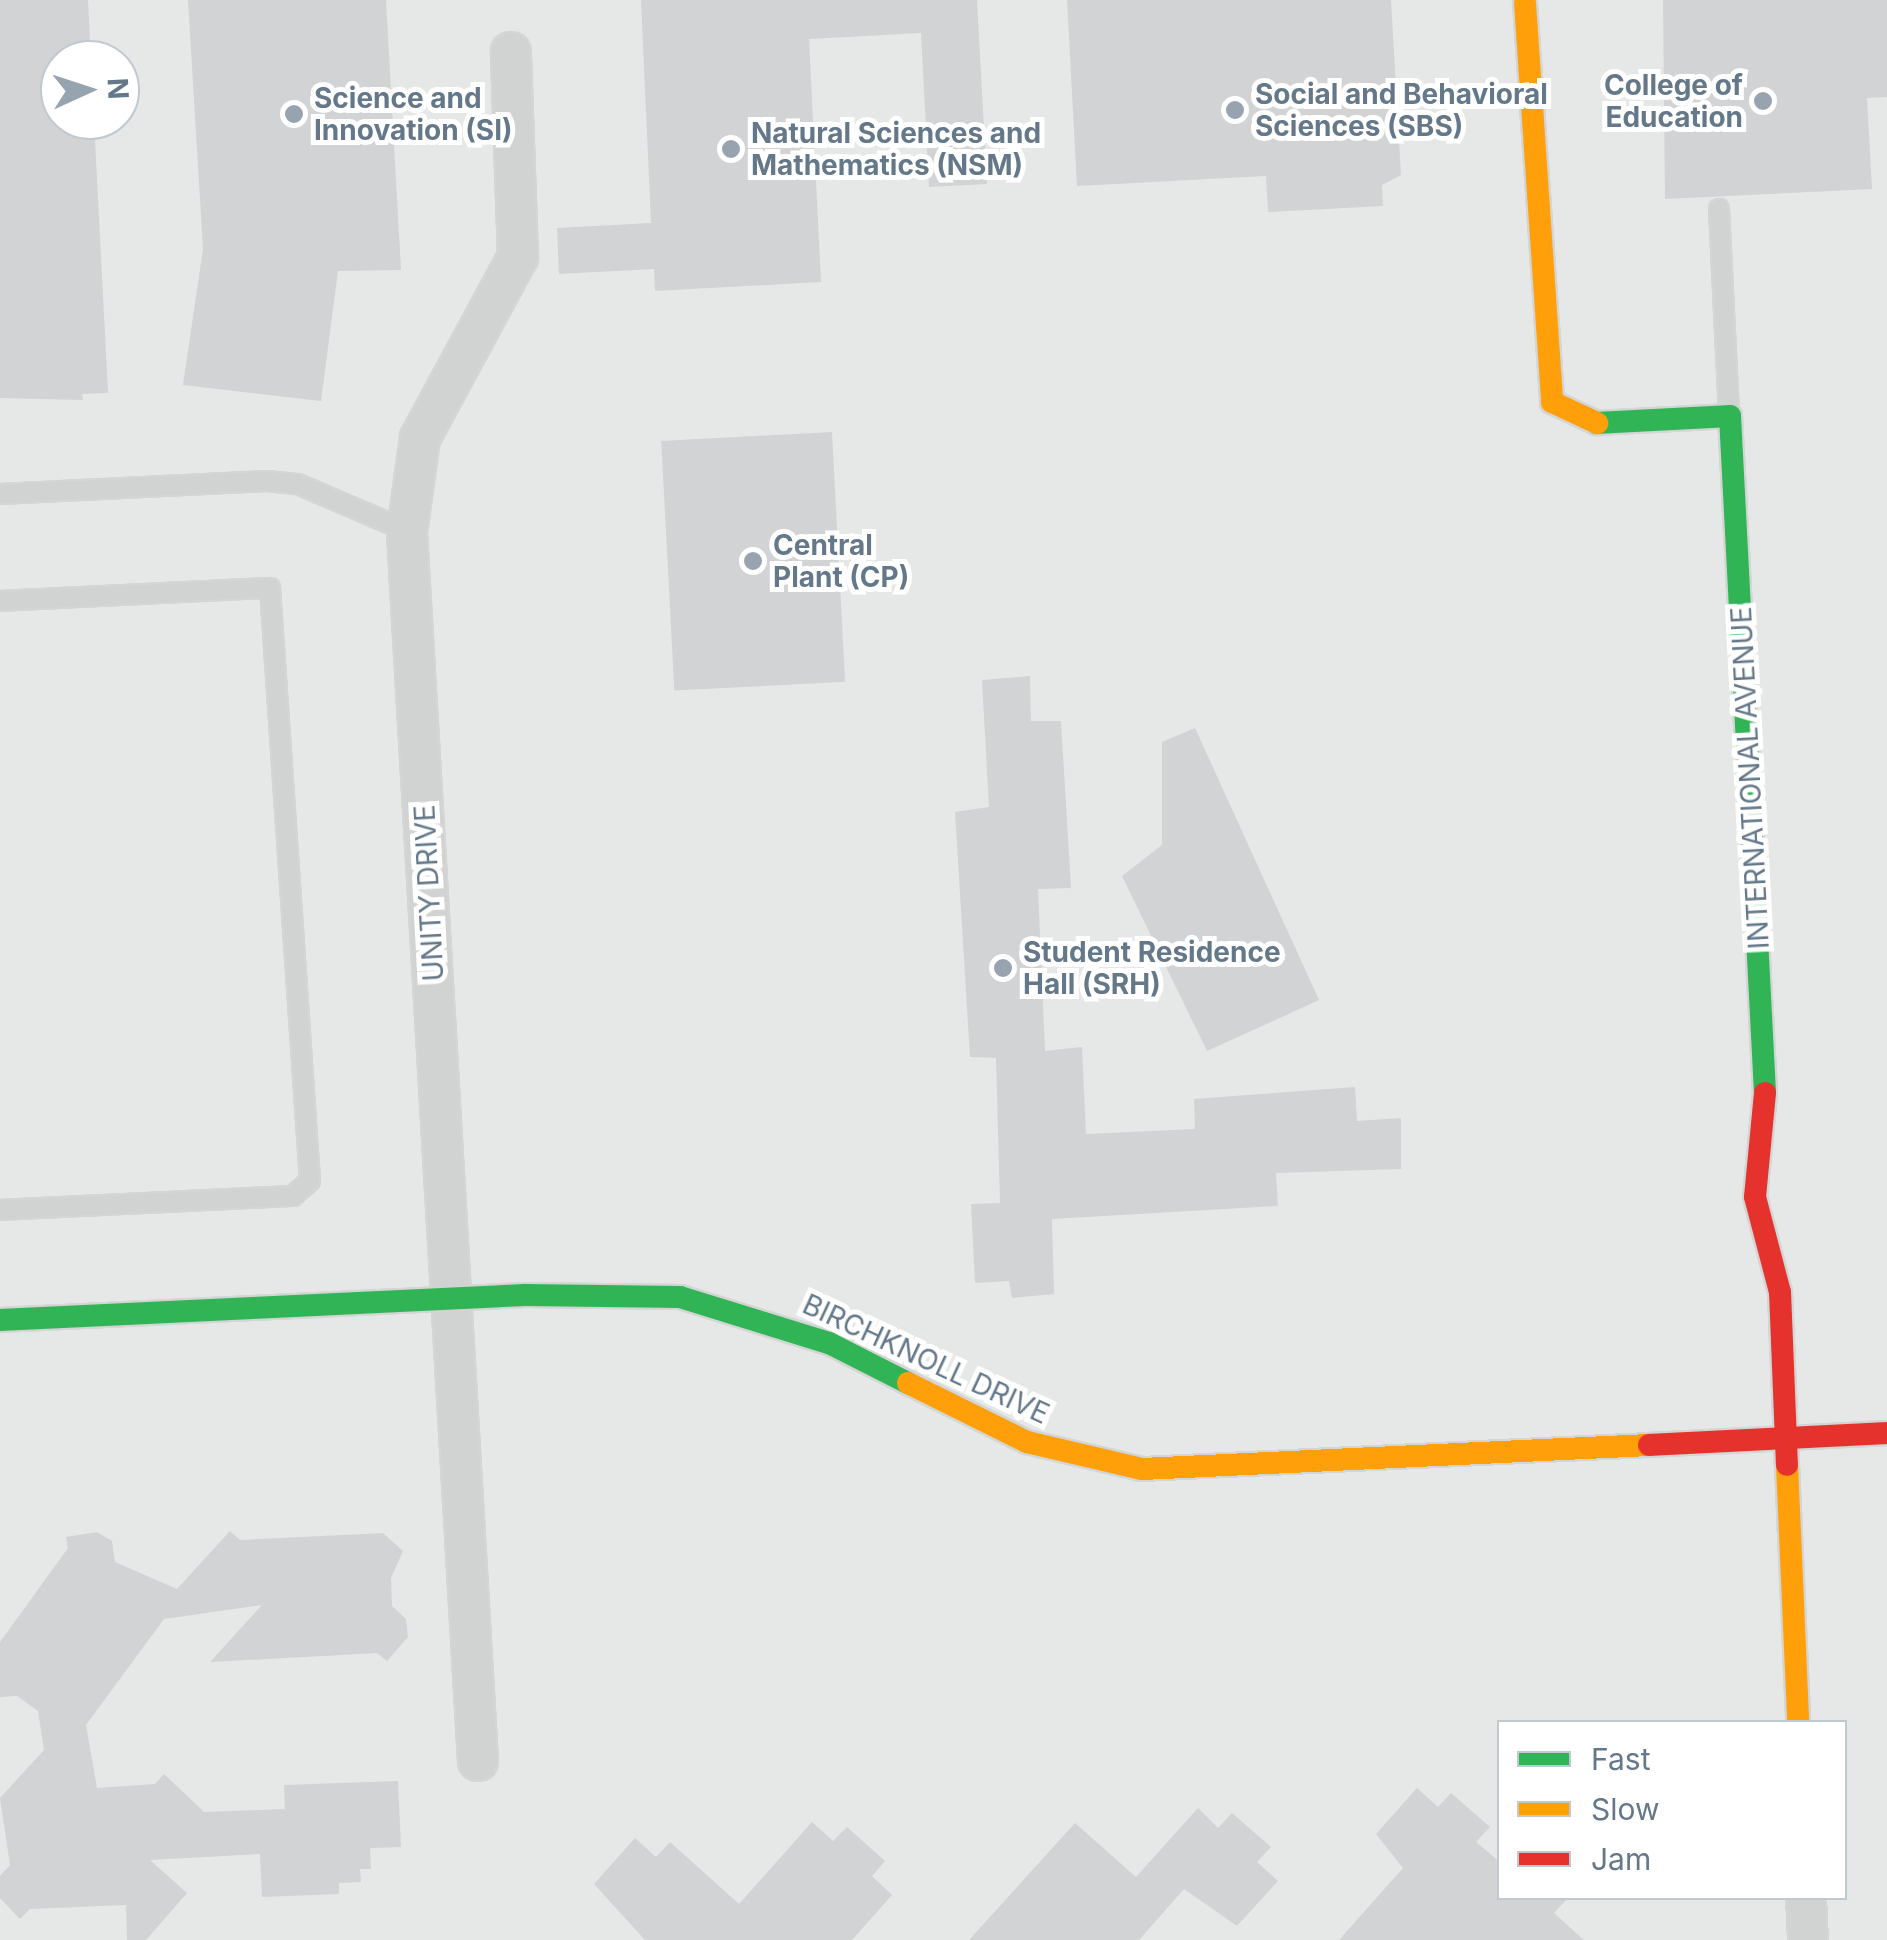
<!DOCTYPE html>
<style>
body{margin:0}
#map{position:relative;width:1887px;height:1940px;overflow:hidden;background:#f7f7f6;font-family:Inter,sans-serif}
div>[style]{position:absolute}
.built>*{inset:0;background:#e6e7e7}
.building>*{inset:0;background:#d2d3d4;transform-origin:0 0}
.roads{filter:drop-shadow(2px 0 #d4d5d5) drop-shadow(-2px 0 #d4d5d5) drop-shadow(0 2px #d4d5d5) drop-shadow(0 -2px #d4d5d5)}
.lane>*{height:18px;margin:-9px;padding:0 9px;transform-origin:9px;border-radius:9px;background:#d1d2d2}
.street>*{height:38px;margin:-19px;padding:0 19px;transform-origin:19px;border-radius:19px;background:#d1d2d2}
.fast>*{height:22px;margin:-11px;padding:0 11px;transform-origin:11px;border-radius:11px;background:#30b455}
.slow>*{height:22px;margin:-11px;padding:0 11px;transform-origin:11px;border-radius:11px;background:#ff9f0a}
.jam>*{height:22px;margin:-11px;padding:0 11px;transform-origin:11px;border-radius:11px;background:#e5322d}
.dots>*{width:28px;height:28px;translate:-50% -50%;box-sizing:border-box;border:5px solid #fff;border-radius:50%}
span{translate:-50% -50%;white-space:nowrap;text-align:center;line-height:1.15;-webkit-text-stroke:10px #fff;paint-order:stroke}
.poi-label{font-size:28px;color:#647889;font-weight:700}
.right{translate:-100% -50%;text-align:right}
.left{translate:0 -50%;text-align:left}
.street-label{font-size:28px;color:#647889}
.legend{position:absolute;left:1497px;top:1720px;width:350px;height:180px;box-sizing:border-box;background:#fff;border:2px solid #c1c9d0;margin:0;padding:12px 18px;list-style:none;font-size:30px;color:#647889}
.legend li{display:flex;align-items:center;gap:20px;height:50px}
.legend b{width:50px;border:2px solid #c1c9d0}
.north{position:absolute;left:40px;top:40px;width:100px;height:100px;box-sizing:border-box;background:#fff;border:2px solid #c1c9d0;border-radius:50%;rotate:87deg;font-size:28px;font-weight:700;line-height:40px;text-align:center;color:#647889}
.north::after{content:'';display:block;margin:auto;width:35px;height:45px;background:#97a4af;clip-path:polygon(50% 0,100% 100%,50% 72%,0 100%)}
</style>
<div id="map">
<div class="built">
<div style="clip-path:polygon(evenodd,0 0,1887px 0,1887px 1940px,0 1940px,0 0,60px 60px,120px 60px,120px 120px,60px 120px,60px 60px,0 0,1500px 1722px,1844px 1722px,1844px 1898px,1500px 1898px,1500px 1722px)"></div>
</div>
<div class="building">
<div style="clip-path:polygon(0 0,88px 0,91px 60px,60px 60px,60px 120px,94px 120px,108px 393px,82px 394px,83px 400px,0 398px)"></div>
<div style="clip-path:polygon(188px 0,386px 0,401px 270px,338px 271px,321px 401px,183px 385px,203px 249px)"></div>
<div style="clip-path:polygon(641px 0,977px 0,987px 184px,929px 187px,921px 33px,809px 39px,821px 282px,655px 291px,654px 269px,559px 274px,557px 228px,651px 223px)"></div>
<div style="clip-path:polygon(1067px 0,1391px 0,1401px 175px,1382px 185px,1383px 206px,1268px 212px,1266px 176px,1077px 186px)"></div>
<div style="clip-path:polygon(1663px 0,1887px 0,1887px 97px,1867px 98px,1872px 189px,1665px 199px)"></div>
<div style="left:832px;top:432px;width:250px;height:171px;rotate:87deg"></div>
<div style="clip-path:polygon(1030px 676px,1031px 721px,1061px 721px,1071px 888px,1038px 889px,1045px 1051px,1082px 1047px,1086px 1134px,1195px 1129px,1194px 1099px,1355px 1087px,1357px 1121px,1401px 1118px,1401px 1169px,1276px 1173px,1278px 1206px,1052px 1219px,1054px 1294px,1012px 1298px,1009px 1281px,975px 1283px,971px 1204px,1000px 1203px,996px 1058px,970px 1057px,955px 812px,989px 807px,982px 680px)"></div>
<div style="clip-path:polygon(1195px 728px,1319px 1000px,1207px 1051px,1122px 876px,1162px 845px,1162px 742px)"></div>
<div style="clip-path:polygon(230px 1531px,240px 1540px,383px 1533px,403px 1551px,391px 1578px,392px 1606px,406px 1619px,408px 1637px,387px 1661px,377px 1653px,210px 1662px,262px 1605px,164px 1619px,86px 1725px,97px 1788px,155px 1784px,164px 1774px,204px 1812px,285px 1809px,284px 1785px,398px 1781px,401px 1847px,370px 1848px,371px 1869px,360px 1869px,361px 1882px,339px 1883px,339px 1894px,262px 1897px,260px 1854px,150px 1860px,187px 1893px,146px 1940px,127px 1940px,126px 1905px,30px 1909px,20px 1919px,0 1898px,0 1876px,10px 1865px,0 1798px,44px 1750px,38px 1711px,17px 1696px,0 1697px,0 1642px,68px 1548px,66px 1537px,97px 1532px,112px 1541px,115px 1562px,177px 1589px)"></div>
<div style="clip-path:polygon(1417px 1788px,1438px 1807px,1451px 1793px,1490px 1827px,1476px 1842px,1500px 1862px,1500px 1898px,1568px 1898px,1554px 1913px,1584px 1940px,1339px 1940px,1403px 1868px,1376px 1834px)"></div>
<div style="clip-path:polygon(1198px 1808px,1218px 1828px,1232px 1813px,1271px 1847px,1257px 1862px,1278px 1881px,1237px 1926px,1184px 1889px,1139px 1940px,969px 1940px,1075px 1823px,1136px 1877px)"></div>
<div style="clip-path:polygon(812px 1822px,833px 1841px,847px 1827px,885px 1861px,872px 1876px,892px 1895px,852px 1940px,645px 1940px,594px 1884px,635px 1838px,656px 1857px,670px 1842px,739px 1904px)"></div>
</div>
<div class="roads">
<div class="lane">
<div style="left:1719px;top:209px;width:201px;rotate:87.2deg"></div>
<div style="left:0;top:494px;width:267px;rotate:-2.8deg"></div>
<div style="left:267px;top:481px;width:31px;rotate:6deg"></div>
<div style="left:298px;top:484px;width:119px;rotate:23.3deg"></div>
<div style="left:0;top:601px;width:270px;rotate:-2.8deg"></div>
<div style="left:270px;top:588px;width:594px;rotate:86.14deg"></div>
<div style="left:310px;top:1181px;width:23px;rotate:139deg"></div>
<div style="left:293px;top:1196px;width:293px;rotate:177.3deg"></div>
</div>
<div class="street">
<div style="left:478px;top:1761px;width:1231px;rotate:-93.31deg"></div>
<div style="left:407px;top:532px;width:95px;rotate:-82.1deg"></div>
<div style="left:420px;top:438px;width:206px;rotate:-61.6deg"></div>
<div style="left:518px;top:257px;width:205px;rotate:-92deg"></div>
<div style="left:1806px;top:1898px;width:42px;rotate:87.3deg"></div>
</div>
<div class="fast">
<div style="left:1597px;top:423px;width:133px;rotate:-3deg"></div>
<div style="left:1730px;top:416px;width:678px;rotate:87.04deg"></div>
<div style="left:0;top:1320px;width:526px;rotate:-2.73deg"></div>
<div style="left:525px;top:1295px;width:155px;rotate:0.7deg"></div>
<div style="left:680px;top:1297px;width:156px;rotate:17.2deg"></div>
<div style="left:829px;top:1343px;width:89px;rotate:26.9deg"></div>
</div>
<div class="slow">
<div style="left:1525px;top:3px;width:400px;rotate:86.1deg"></div>
<div style="left:1552px;top:402px;width:50px;rotate:25deg"></div>
<div style="left:908px;top:1383px;width:133px;rotate:26.4deg"></div>
<div style="left:1027px;top:1442px;width:118px;rotate:13.2deg"></div>
<div style="left:1142px;top:1469px;width:508px;rotate:-2.71deg"></div>
<div style="left:1787px;top:1465px;width:257px;rotate:87.5deg"></div>
</div>
<div class="jam">
<div style="left:1765px;top:1093px;width:104px;rotate:95.5deg"></div>
<div style="left:1755px;top:1197px;width:98px;rotate:75.3deg"></div>
<div style="left:1780px;top:1292px;width:173px;rotate:87.7deg"></div>
<div style="left:1649px;top:1445px;width:238px;rotate:-2.9deg"></div>
</div>
</div>
<div class="dots">
<div style="left:1763px;top:101px;background:#97a4af"></div>
<div style="left:1235px;top:110px;background:#97a4af"></div>
<div style="left:294px;top:114px;background:#97a4af"></div>
<div style="left:731px;top:149px;background:#97a4af"></div>
<div style="left:753px;top:561px;background:#97a4af"></div>
<div style="left:1003px;top:968px;background:#97a4af"></div>
</div>
<div class="poi-label">
<span class="right" style="left:1743px;top:101px">College of<br>Education</span>
<span class="left" style="left:1255px;top:110px">Social and Behavioral<br>Sciences (SBS)</span>
<span class="left" style="left:314px;top:114px">Science and<br>Innovation (SI)</span>
<span class="left" style="left:751px;top:149px">Natural Sciences and<br>Mathematics (NSM)</span>
<span class="left" style="left:773px;top:561px">Central<br>Plant (CP)</span>
<span class="left" style="left:1023px;top:968px">Student Residence<br>Hall (SRH)</span>
</div>
<div class="street-label">
<span style="left:1750px;top:778px;rotate:-93deg">INTERNATIONAL AVENUE</span>
<span style="left:429px;top:893px;rotate:-93deg">UNITY DRIVE</span>
<span style="left:926px;top:1359px;rotate:25deg">BIRCHKNOLL DRIVE</span>
</div>
<ul class="legend">
<li><b style="height:12px;background:#30b455"></b>Fast</li>
<li><b style="height:12px;background:#ff9f0a"></b>Slow</li>
<li><b style="height:12px;background:#e5322d"></b>Jam</li>
</ul>
<div class="north">N</div>
</div>
